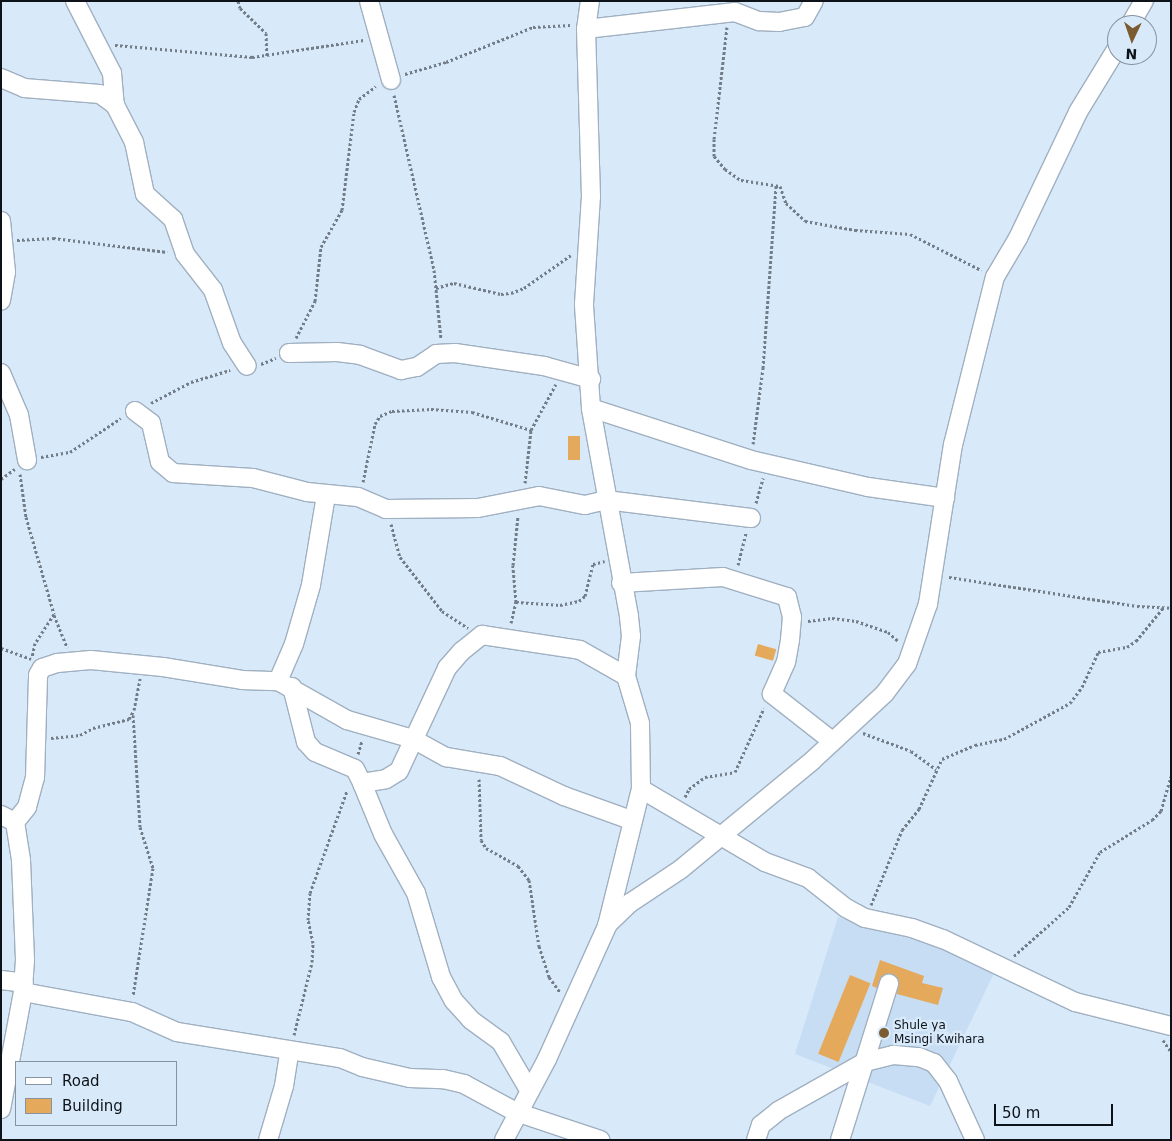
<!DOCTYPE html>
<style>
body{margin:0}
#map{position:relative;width:1172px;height:1141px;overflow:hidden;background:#d8e9fa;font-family:"DejaVu Sans",sans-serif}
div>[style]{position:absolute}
.built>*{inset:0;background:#c6ddf3}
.building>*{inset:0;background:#e4a95b;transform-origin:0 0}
.path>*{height:3px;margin-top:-1.5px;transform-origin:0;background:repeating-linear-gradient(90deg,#727d88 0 2.5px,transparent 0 5px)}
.roads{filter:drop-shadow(1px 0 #a0b0c0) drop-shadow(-1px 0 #a0b0c0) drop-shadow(0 1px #a0b0c0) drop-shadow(0 -1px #a0b0c0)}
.minor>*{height:18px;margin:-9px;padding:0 9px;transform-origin:9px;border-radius:9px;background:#fff}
.dots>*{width:14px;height:14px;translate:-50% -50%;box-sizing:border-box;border:2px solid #d8e9fa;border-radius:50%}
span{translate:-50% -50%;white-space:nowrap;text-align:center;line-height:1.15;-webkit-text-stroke:4.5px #d8e9fa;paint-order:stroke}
.poi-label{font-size:12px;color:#0d1319}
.left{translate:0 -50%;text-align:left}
.frame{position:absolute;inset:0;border:2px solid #0d1319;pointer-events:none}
.legend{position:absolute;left:15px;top:1061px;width:162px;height:65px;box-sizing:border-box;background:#d8e9fa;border:1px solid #8793a0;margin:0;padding:6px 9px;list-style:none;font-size:15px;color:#0d1319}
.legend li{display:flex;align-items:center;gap:10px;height:25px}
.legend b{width:25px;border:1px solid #8793a0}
.north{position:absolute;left:1107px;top:15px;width:50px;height:50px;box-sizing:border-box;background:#d8e9fa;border:1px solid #8793a0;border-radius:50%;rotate:183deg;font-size:14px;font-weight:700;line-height:20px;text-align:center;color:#0d1319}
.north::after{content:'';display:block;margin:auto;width:18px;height:22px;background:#7b5b31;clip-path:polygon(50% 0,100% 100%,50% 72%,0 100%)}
.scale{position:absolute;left:994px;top:1104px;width:119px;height:22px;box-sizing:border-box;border:2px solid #0d1319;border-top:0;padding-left:6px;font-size:15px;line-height:18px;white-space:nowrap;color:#0d1319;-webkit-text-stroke:4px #d8e9fa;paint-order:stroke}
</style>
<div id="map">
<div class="built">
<div style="clip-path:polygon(838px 917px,998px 965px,930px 1106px,795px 1054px)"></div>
</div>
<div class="building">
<div style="left:568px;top:436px;width:12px;height:24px"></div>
<div style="left:758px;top:644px;width:19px;height:12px;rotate:16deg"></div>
<div style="clip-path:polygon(880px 960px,924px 976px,922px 983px,943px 988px,938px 1005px,897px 994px,899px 981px,892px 974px,882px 976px,877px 988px,872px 986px)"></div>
<div style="left:850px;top:975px;width:22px;height:85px;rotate:22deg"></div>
</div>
<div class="path">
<div style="left:238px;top:1px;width:7px;rotate:74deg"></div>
<div style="left:240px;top:8px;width:36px;rotate:44deg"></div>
<div style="left:266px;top:33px;width:23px;rotate:88deg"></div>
<div style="left:727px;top:27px;width:113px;rotate:96.6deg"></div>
<div style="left:714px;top:139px;width:17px;rotate:90deg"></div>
<div style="left:714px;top:156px;width:17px;rotate:50deg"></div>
<div style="left:725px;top:169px;width:19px;rotate:35deg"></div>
<div style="left:741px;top:180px;width:39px;rotate:9deg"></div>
<div style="left:780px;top:186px;width:18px;rotate:71deg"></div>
<div style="left:786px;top:203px;width:26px;rotate:43deg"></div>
<div style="left:805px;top:221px;width:51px;rotate:10.2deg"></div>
<div style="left:855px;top:230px;width:55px;rotate:4.2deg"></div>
<div style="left:910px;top:234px;width:80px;rotate:26.9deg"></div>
<div style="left:115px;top:45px;width:138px;rotate:5deg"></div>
<div style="left:252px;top:57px;width:113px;rotate:-8.6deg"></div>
<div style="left:405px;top:74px;width:43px;rotate:-16.3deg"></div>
<div style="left:446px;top:62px;width:94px;rotate:-21.9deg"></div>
<div style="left:533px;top:27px;width:37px;rotate:-3deg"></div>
<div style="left:394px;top:95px;width:180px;rotate:77.1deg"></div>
<div style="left:434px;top:270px;width:69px;rotate:84.2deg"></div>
<div style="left:17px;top:240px;width:36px;rotate:-3deg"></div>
<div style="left:53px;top:238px;width:115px;rotate:7deg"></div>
<div style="left:436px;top:288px;width:19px;rotate:-16deg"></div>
<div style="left:454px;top:283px;width:48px;rotate:13.2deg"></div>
<div style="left:501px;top:294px;width:10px;rotate:-6deg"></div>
<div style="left:511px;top:293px;width:14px;rotate:-21deg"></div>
<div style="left:524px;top:288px;width:57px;rotate:-35.1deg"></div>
<div style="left:296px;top:338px;width:42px;rotate:-62.8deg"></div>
<div style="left:315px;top:301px;width:54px;rotate:-83.7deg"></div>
<div style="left:321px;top:247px;width:43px;rotate:-60.4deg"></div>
<div style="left:342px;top:210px;width:99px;rotate:-83deg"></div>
<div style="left:354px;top:112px;width:14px;rotate:-69deg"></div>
<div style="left:359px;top:99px;width:21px;rotate:-37deg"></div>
<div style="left:261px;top:364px;width:16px;rotate:-22deg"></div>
<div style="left:151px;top:403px;width:45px;rotate:-27.7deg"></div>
<div style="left:191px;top:382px;width:41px;rotate:-17.1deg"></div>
<div style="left:753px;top:444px;width:77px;rotate:-82.5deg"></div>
<div style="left:763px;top:368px;width:183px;rotate:-85.9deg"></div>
<div style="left:41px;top:457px;width:29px;rotate:-10deg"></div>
<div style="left:70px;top:452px;width:61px;rotate:-33.7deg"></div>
<div style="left:20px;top:474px;width:43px;rotate:82.1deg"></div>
<div style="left:26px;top:517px;width:101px;rotate:73.9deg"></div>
<div style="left:54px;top:614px;width:35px;rotate:123deg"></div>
<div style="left:35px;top:643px;width:14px;rotate:102deg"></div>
<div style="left:1px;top:479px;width:17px;rotate:-36deg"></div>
<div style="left:363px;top:482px;width:59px;rotate:-78.3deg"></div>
<div style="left:375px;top:424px;width:9px;rotate:-58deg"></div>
<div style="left:380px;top:416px;width:13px;rotate:-23deg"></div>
<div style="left:392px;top:411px;width:39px;rotate:-3deg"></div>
<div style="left:431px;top:409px;width:41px;rotate:4.2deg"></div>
<div style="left:472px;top:412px;width:62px;rotate:17deg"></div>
<div style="left:525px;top:483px;width:53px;rotate:-83.5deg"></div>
<div style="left:531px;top:430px;width:52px;rotate:-61.5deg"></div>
<div style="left:756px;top:503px;width:26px;rotate:-74deg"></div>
<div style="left:391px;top:524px;width:34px;rotate:75deg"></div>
<div style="left:400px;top:557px;width:68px;rotate:52.1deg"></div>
<div style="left:442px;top:611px;width:31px;rotate:33deg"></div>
<div style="left:738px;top:565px;width:34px;rotate:-76deg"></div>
<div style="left:949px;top:577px;width:190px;rotate:8.8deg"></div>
<div style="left:1137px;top:606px;width:34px;rotate:3deg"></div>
<div style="left:516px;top:602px;width:44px;rotate:3.9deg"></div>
<div style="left:560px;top:605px;width:19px;rotate:-12deg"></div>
<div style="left:579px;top:601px;width:8px;rotate:-40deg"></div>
<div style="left:585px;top:596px;width:33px;rotate:-76deg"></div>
<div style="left:593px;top:564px;width:12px;rotate:-14deg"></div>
<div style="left:54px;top:615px;width:35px;rotate:68deg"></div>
<div style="left:808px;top:621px;width:24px;rotate:-7deg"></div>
<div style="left:832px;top:618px;width:24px;rotate:7deg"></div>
<div style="left:856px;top:621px;width:34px;rotate:19deg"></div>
<div style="left:888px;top:632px;width:13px;rotate:42deg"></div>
<div style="left:511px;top:623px;width:22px;rotate:-77deg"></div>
<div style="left:516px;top:602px;width:37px;rotate:-95deg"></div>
<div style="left:513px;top:565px;width:49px;rotate:-84.2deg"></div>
<div style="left:1px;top:648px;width:32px;rotate:20deg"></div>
<div style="left:133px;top:715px;width:112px;rotate:86.4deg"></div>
<div style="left:140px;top:827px;width:43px;rotate:72.4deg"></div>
<div style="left:153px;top:868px;width:130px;rotate:98.9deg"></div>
<div style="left:863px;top:733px;width:51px;rotate:20.6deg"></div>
<div style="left:911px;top:751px;width:31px;rotate:36deg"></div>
<div style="left:51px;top:738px;width:29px;rotate:-6deg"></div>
<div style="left:80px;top:735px;width:15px;rotate:-28deg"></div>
<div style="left:93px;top:728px;width:37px;rotate:-14deg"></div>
<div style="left:129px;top:719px;width:10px;rotate:-61deg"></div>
<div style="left:134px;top:710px;width:32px;rotate:-79deg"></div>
<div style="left:358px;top:754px;width:14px;rotate:-73deg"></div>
<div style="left:479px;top:779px;width:61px;rotate:88.1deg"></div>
<div style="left:481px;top:840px;width:9px;rotate:58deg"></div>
<div style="left:486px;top:848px;width:37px;rotate:29deg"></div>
<div style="left:518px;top:866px;width:18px;rotate:52deg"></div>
<div style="left:529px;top:880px;width:67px;rotate:81.4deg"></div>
<div style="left:539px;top:946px;width:33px;rotate:72deg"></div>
<div style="left:549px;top:977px;width:19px;rotate:54deg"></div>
<div style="left:685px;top:797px;width:9px;rotate:-63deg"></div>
<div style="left:689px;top:789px;width:20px;rotate:-37deg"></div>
<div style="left:705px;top:777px;width:30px;rotate:-9deg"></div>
<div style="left:735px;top:772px;width:70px;rotate:-65.6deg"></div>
<div style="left:871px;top:905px;width:81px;rotate:-67.5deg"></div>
<div style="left:902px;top:830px;width:27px;rotate:-51deg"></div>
<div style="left:919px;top:809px;width:55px;rotate:-65.3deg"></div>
<div style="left:942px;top:759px;width:36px;rotate:-23deg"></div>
<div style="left:975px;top:745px;width:30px;rotate:-12deg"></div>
<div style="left:1004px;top:739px;width:75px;rotate:-28.6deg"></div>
<div style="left:1070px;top:703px;width:20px;rotate:-53deg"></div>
<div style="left:1082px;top:687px;width:38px;rotate:-65deg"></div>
<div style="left:1098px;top:652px;width:29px;rotate:-10deg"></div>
<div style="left:1127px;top:647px;width:11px;rotate:-34deg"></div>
<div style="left:1136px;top:641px;width:43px;rotate:-50.7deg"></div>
<div style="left:1014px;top:956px;width:74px;rotate:-41.7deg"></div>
<div style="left:1069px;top:907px;width:63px;rotate:-60.6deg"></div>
<div style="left:1100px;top:852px;width:61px;rotate:-31.6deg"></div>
<div style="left:1152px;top:820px;width:13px;rotate:-45deg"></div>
<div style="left:1161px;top:811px;width:36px;rotate:-74deg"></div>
<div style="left:294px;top:1035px;width:75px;rotate:-76.1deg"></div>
<div style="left:312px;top:962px;width:19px;rotate:-87deg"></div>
<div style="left:313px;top:943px;width:24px;rotate:-102deg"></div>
<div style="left:308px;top:920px;width:27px;rotate:-86deg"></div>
<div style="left:310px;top:893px;width:109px;rotate:-70.1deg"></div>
<div style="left:1163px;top:1040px;width:14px;rotate:56deg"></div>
</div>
<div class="roads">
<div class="minor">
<div style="left:75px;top:1px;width:81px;rotate:62.8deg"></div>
<div style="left:112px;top:73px;width:32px;rotate:85deg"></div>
<div style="left:369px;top:1px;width:82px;rotate:74.4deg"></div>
<div style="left:1130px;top:25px;width:28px;rotate:-60deg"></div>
<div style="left:586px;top:29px;width:150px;rotate:-6.5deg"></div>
<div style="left:735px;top:12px;width:26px;rotate:21deg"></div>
<div style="left:759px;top:21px;width:20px;rotate:3deg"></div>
<div style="left:779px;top:22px;width:26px;rotate:-11deg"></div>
<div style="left:805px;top:17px;width:18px;rotate:-61deg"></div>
<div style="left:1px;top:78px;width:25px;rotate:23deg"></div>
<div style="left:24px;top:88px;width:76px;rotate:4.5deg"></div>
<div style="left:100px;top:94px;width:19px;rotate:36deg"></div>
<div style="left:115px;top:105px;width:42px;rotate:62.8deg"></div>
<div style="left:134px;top:142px;width:53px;rotate:78.1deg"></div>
<div style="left:145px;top:194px;width:38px;rotate:42deg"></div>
<div style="left:173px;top:219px;width:37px;rotate:71deg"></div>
<div style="left:185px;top:254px;width:46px;rotate:52.1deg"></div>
<div style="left:213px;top:290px;width:56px;rotate:70.3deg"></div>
<div style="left:232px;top:343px;width:27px;rotate:57deg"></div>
<div style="left:1px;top:221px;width:51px;rotate:84.4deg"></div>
<div style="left:6px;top:272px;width:29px;rotate:100deg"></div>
<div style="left:289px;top:353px;width:48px;rotate:-1.2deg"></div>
<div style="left:337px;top:352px;width:23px;rotate:7deg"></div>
<div style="left:360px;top:355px;width:44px;rotate:20.1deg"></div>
<div style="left:401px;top:370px;width:16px;rotate:-11deg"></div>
<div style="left:417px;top:367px;width:23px;rotate:-34deg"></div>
<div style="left:436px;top:354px;width:19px;rotate:-3deg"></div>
<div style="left:455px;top:353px;width:90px;rotate:8.3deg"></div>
<div style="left:544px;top:366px;width:49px;rotate:15.5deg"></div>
<div style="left:1px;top:373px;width:46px;rotate:66.8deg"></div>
<div style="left:19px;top:415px;width:46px;rotate:79.9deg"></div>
<div style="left:591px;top:408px;width:168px;rotate:18deg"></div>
<div style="left:751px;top:460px;width:120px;rotate:13deg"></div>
<div style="left:868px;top:487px;width:78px;rotate:8.1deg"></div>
<div style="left:135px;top:411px;width:20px;rotate:37deg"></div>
<div style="left:151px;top:423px;width:40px;rotate:77deg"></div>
<div style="left:160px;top:462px;width:17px;rotate:40deg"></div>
<div style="left:173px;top:473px;width:80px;rotate:3.6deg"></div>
<div style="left:253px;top:478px;width:56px;rotate:14.5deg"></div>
<div style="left:307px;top:492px;width:51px;rotate:5.6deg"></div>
<div style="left:358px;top:497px;width:30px;rotate:23deg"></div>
<div style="left:386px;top:509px;width:92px;rotate:-0.6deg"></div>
<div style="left:478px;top:508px;width:62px;rotate:-11.1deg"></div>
<div style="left:539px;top:496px;width:47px;rotate:11.1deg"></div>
<div style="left:585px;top:505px;width:22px;rotate:-13deg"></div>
<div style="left:606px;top:500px;width:146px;rotate:7.1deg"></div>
<div style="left:621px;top:583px;width:102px;rotate:-3.4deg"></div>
<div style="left:723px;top:577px;width:67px;rotate:17.4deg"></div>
<div style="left:787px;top:597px;width:21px;rotate:76deg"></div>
<div style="left:792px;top:617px;width:23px;rotate:95deg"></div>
<div style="left:790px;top:640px;width:22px;rotate:100deg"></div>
<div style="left:786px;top:662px;width:35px;rotate:114deg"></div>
<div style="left:772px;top:694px;width:76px;rotate:38.1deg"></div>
<div style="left:278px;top:681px;width:40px;rotate:-66.6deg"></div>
<div style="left:294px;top:644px;width:61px;rotate:-73.9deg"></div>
<div style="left:311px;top:585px;width:91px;rotate:-80.5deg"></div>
<div style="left:292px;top:687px;width:57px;rotate:75.7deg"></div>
<div style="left:306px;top:742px;width:13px;rotate:48deg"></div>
<div style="left:315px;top:752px;width:43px;rotate:23deg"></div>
<div style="left:355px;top:769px;width:16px;rotate:63deg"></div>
<div style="left:362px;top:783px;width:55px;rotate:67.6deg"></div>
<div style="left:383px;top:834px;width:68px;rotate:60.8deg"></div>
<div style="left:416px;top:893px;width:88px;rotate:73.4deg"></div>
<div style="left:441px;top:977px;width:27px;rotate:62deg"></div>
<div style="left:454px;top:1001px;width:25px;rotate:48deg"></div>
<div style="left:471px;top:1020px;width:37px;rotate:36deg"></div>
<div style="left:501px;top:1042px;width:56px;rotate:59.7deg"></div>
<div style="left:362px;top:783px;width:24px;rotate:-9deg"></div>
<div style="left:386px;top:779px;width:15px;rotate:-32deg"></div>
<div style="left:399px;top:771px;width:114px;rotate:-65deg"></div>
<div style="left:447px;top:668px;width:23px;rotate:-49deg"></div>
<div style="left:462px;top:651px;width:26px;rotate:-39deg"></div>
<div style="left:482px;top:635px;width:99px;rotate:8.7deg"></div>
<div style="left:580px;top:650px;width:53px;rotate:29.5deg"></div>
<div style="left:641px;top:789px;width:144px;rotate:30.5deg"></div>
<div style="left:765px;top:862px;width:46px;rotate:20.4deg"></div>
<div style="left:808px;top:878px;width:48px;rotate:38.3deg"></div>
<div style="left:846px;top:908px;width:21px;rotate:28deg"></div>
<div style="left:865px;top:918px;width:48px;rotate:12deg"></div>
<div style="left:912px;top:928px;width:33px;rotate:20deg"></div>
<div style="left:943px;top:939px;width:146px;rotate:25.5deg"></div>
<div style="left:1075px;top:1002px;width:99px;rotate:14deg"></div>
<div style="left:1px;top:815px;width:16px;rotate:27deg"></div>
<div style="left:15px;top:822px;width:38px;rotate:81deg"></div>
<div style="left:21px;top:860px;width:100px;rotate:87.7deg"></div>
<div style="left:25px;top:960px;width:32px;rotate:94deg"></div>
<div style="left:23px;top:992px;width:119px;rotate:100.6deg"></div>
<div style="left:15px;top:822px;width:19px;rotate:-51deg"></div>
<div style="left:27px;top:807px;width:30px;rotate:-75deg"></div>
<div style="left:35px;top:778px;width:103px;rotate:-88.3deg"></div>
<div style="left:38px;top:675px;width:8px;rotate:-60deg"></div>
<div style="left:42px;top:668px;width:16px;rotate:-18deg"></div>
<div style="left:57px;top:663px;width:34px;rotate:-5deg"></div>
<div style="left:91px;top:660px;width:72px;rotate:5.6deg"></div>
<div style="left:163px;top:667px;width:80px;rotate:9.3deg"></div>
<div style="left:242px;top:680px;width:36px;rotate:2deg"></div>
<div style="left:278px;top:681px;width:79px;rotate:29.5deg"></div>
<div style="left:347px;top:720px;width:69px;rotate:16.1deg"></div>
<div style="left:413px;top:739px;width:38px;rotate:29deg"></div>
<div style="left:446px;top:757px;width:55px;rotate:9.5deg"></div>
<div style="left:500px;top:766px;width:71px;rotate:25.1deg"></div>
<div style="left:564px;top:796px;width:71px;rotate:19.7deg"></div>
<div style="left:607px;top:925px;width:32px;rotate:-44deg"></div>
<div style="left:630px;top:903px;width:61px;rotate:-33.7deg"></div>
<div style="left:681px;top:869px;width:171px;rotate:-39.5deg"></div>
<div style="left:813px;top:760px;width:98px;rotate:-42.9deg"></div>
<div style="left:885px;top:693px;width:36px;rotate:-53deg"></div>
<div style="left:907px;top:664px;width:64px;rotate:-70.7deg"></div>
<div style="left:928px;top:604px;width:161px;rotate:-81.1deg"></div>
<div style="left:953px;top:445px;width:173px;rotate:-76deg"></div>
<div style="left:995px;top:277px;width:45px;rotate:-59.5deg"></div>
<div style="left:1018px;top:238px;width:140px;rotate:-64.5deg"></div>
<div style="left:1078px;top:112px;width:75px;rotate:-58.6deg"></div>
<div style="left:1px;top:980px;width:23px;rotate:7deg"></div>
<div style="left:23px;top:992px;width:111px;rotate:10.4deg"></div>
<div style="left:132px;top:1012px;width:49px;rotate:24deg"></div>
<div style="left:177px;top:1032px;width:165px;rotate:9.1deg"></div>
<div style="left:340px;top:1058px;width:24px;rotate:22deg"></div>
<div style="left:362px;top:1067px;width:49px;rotate:12.9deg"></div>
<div style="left:410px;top:1078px;width:33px;rotate:2deg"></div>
<div style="left:443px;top:1079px;width:22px;rotate:13deg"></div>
<div style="left:464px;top:1084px;width:59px;rotate:28.3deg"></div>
<div style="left:516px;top:1112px;width:89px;rotate:18.4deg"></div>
<div style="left:268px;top:1140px;width:56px;rotate:-73.5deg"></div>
<div style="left:284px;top:1086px;width:36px;rotate:-81deg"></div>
<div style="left:504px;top:1140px;width:92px;rotate:-62deg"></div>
<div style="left:547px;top:1059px;width:146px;rotate:-65.7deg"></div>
<div style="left:607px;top:926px;width:141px;rotate:-76.1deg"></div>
<div style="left:641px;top:789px;width:66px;rotate:-90.9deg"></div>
<div style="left:640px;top:723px;width:49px;rotate:-106.6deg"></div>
<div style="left:626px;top:676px;width:40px;rotate:-82.9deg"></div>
<div style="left:631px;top:636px;width:20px;rotate:-96deg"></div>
<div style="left:629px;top:616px;width:211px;rotate:-100.4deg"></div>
<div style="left:591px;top:408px;width:104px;rotate:-93.9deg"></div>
<div style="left:584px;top:304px;width:107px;rotate:-86.3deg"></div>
<div style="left:591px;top:197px;width:168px;rotate:-91.7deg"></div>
<div style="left:586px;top:29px;width:28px;rotate:-82deg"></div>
<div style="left:756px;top:1140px;width:16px;rotate:-72deg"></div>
<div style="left:761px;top:1125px;width:22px;rotate:-39deg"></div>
<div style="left:778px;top:1111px;width:100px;rotate:-29.4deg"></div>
<div style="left:865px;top:1062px;width:30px;rotate:-14deg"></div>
<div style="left:894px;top:1055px;width:25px;rotate:5deg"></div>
<div style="left:919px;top:1057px;width:16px;rotate:22deg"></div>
<div style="left:934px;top:1063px;width:23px;rotate:52deg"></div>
<div style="left:948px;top:1081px;width:65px;rotate:65.4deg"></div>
<div style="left:840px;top:1140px;width:164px;rotate:-72.6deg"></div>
</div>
</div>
<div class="dots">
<div style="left:884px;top:1033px;background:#7b5b31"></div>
</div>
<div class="poi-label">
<span class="left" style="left:894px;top:1033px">Shule ya<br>Msingi Kwihara</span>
</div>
<div class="frame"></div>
<ul class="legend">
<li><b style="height:6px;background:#fff"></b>Road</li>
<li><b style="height:14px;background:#e4a95b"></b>Building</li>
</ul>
<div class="north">N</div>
<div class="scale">50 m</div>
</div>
